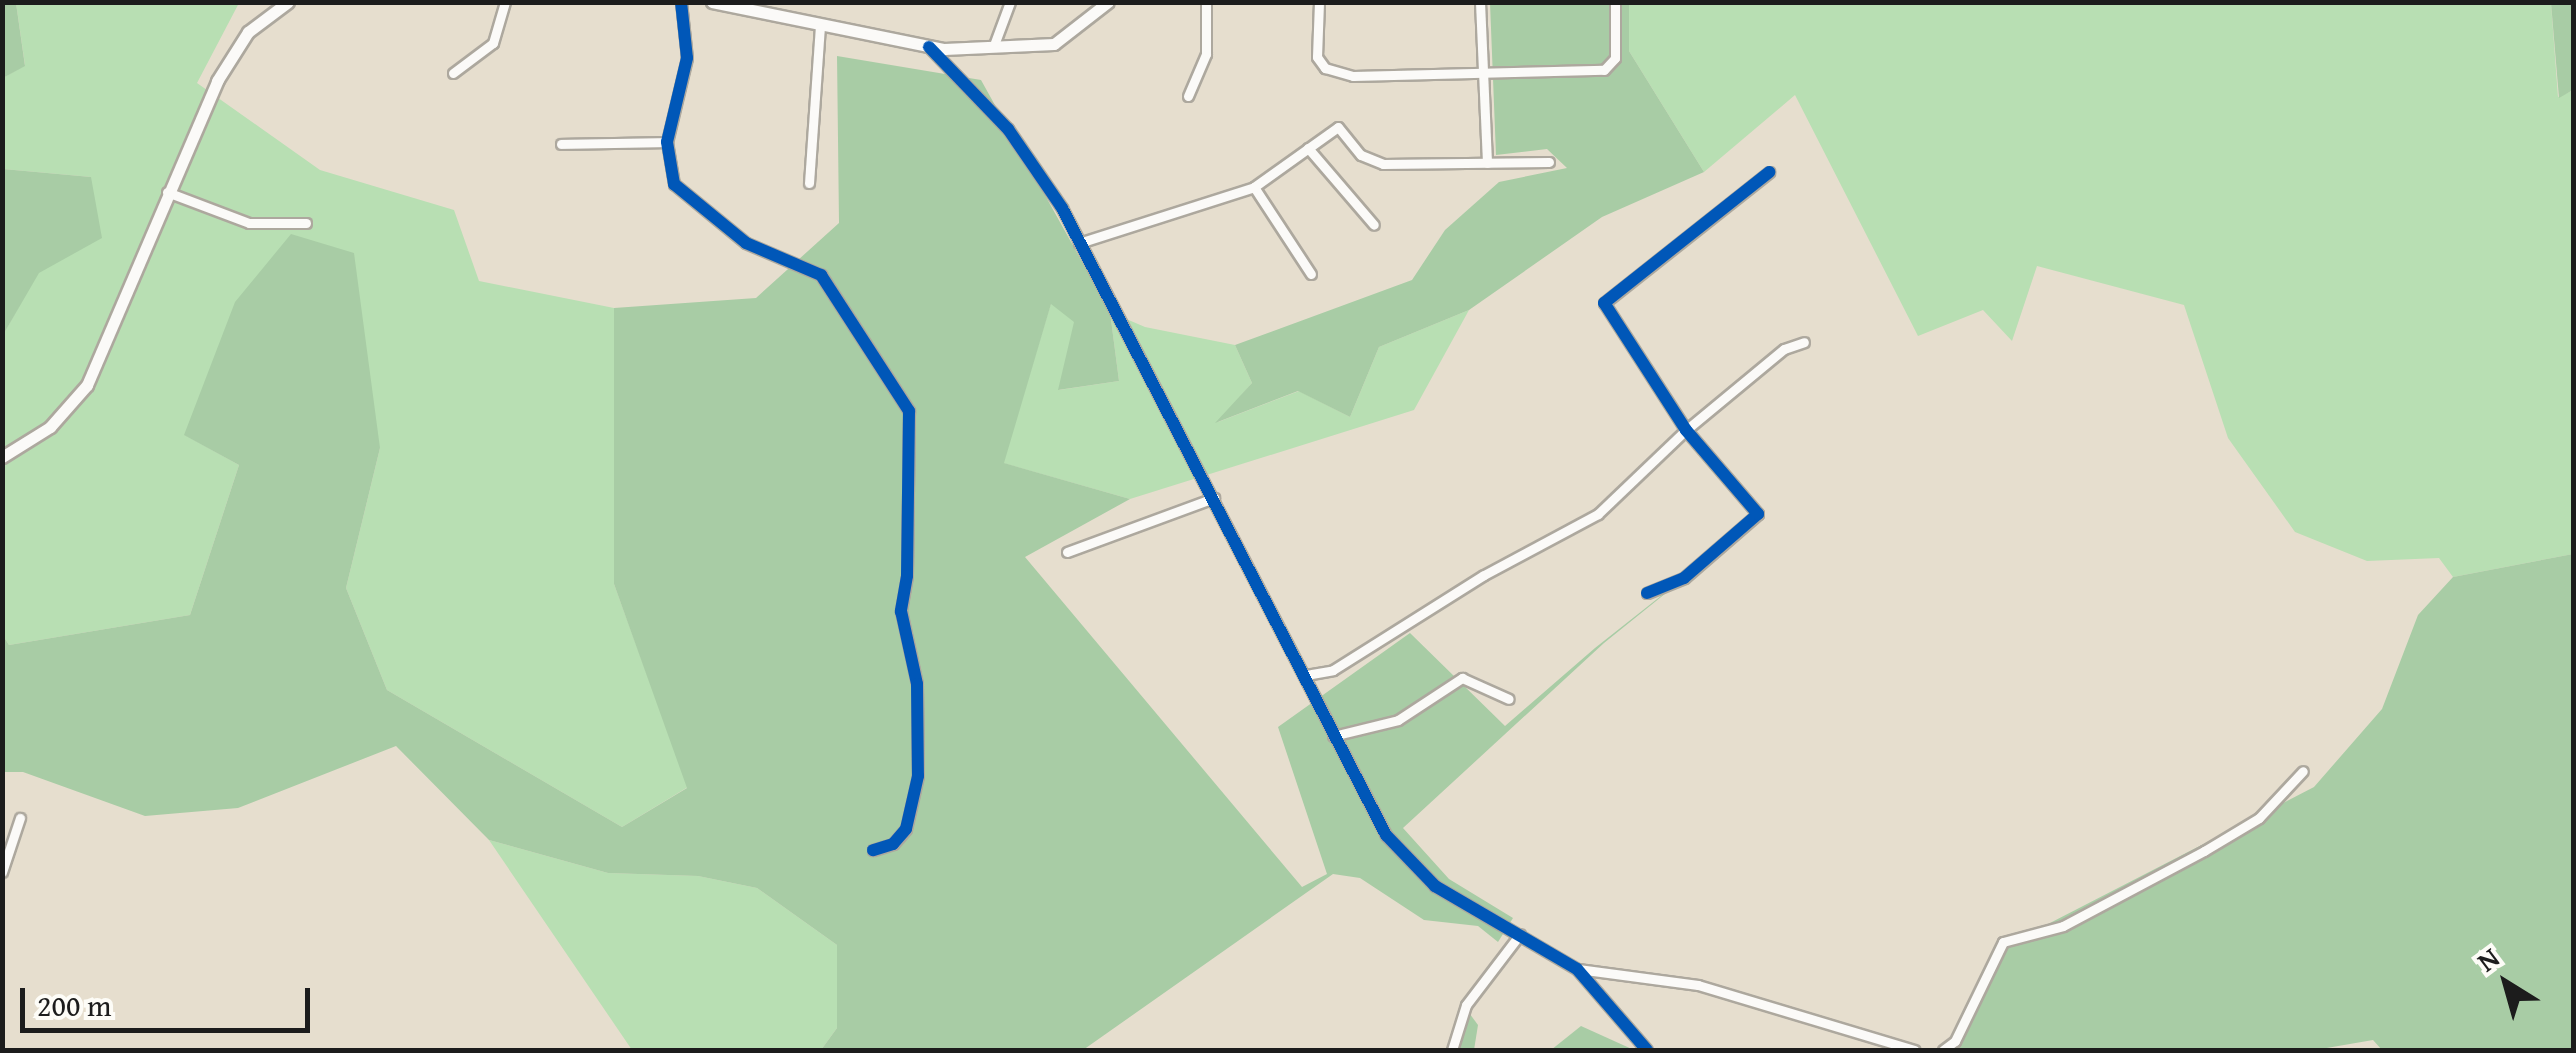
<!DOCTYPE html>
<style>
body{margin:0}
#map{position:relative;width:2576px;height:1053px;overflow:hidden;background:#e6dece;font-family:"Gentium Book Plus",serif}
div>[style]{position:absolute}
.green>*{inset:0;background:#b8dfb3}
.forest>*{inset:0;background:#a8cca5}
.roads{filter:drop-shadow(2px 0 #ada89e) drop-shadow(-2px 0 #ada89e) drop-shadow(0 2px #ada89e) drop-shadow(0 -2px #ada89e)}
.minor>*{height:9px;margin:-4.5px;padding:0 4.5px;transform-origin:4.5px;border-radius:4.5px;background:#fbfaf8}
.tertiary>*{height:11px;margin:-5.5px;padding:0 5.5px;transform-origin:5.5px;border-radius:5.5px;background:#fbfaf8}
.cycleway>*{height:12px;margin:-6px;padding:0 6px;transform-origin:6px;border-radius:6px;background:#0057b8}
span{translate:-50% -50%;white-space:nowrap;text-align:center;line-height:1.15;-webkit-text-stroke:9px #fdfcf7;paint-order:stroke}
.frame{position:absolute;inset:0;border:5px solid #1c1c1c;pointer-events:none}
.north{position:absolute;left:2456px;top:933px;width:100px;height:100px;-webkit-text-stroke:8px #fdfcf7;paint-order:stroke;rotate:323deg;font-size:28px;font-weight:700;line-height:40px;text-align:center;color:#1c1c1c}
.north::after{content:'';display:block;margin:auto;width:35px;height:45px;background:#1c1c1c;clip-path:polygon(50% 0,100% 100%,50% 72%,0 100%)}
.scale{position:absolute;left:20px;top:988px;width:290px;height:45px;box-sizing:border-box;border:5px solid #1c1c1c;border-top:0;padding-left:12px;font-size:30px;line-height:35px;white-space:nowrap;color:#1c1c1c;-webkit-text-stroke:8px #fdfcf7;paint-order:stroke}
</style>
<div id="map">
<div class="green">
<div style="clip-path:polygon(16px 3px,239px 3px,197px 83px,320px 170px,454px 210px,479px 281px,614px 308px,614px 584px,688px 787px,622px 827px,387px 690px,346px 588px,380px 448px,185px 435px,239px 465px,190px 615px,9px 645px,2px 634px,3px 335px,91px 177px,3px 169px,3px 78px,25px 65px)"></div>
<div style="clip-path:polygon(1629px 3px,2551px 3px,2558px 97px,2574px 90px,2573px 554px,2453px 577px,2439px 558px,2367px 561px,2295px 532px,2228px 438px,2184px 305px,2037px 266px,2012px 341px,1983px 310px,1918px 336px,1795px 95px,1704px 172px,1629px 51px)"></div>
<div style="clip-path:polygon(1051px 303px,1075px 321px,1059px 390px,1119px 381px,1110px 312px,1145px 327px,1235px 345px,1252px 383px,1218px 422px,1299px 391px,1350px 417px,1379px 347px,1469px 310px,1414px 410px,1130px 499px,1003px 463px)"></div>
<div style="clip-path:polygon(489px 840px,608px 873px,698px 876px,757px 888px,837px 945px,837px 1028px,821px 1050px,632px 1050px)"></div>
</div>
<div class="forest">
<div style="clip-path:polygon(3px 2px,16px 3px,25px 66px,3px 78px)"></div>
<div style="clip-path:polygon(1490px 3px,1629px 3px,1629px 51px,1704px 172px,1602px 217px,1469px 310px,1379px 347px,1350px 417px,1298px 391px,1215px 423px,1252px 383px,1235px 345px,1412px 280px,1445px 230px,1499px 182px,1567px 168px,1547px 149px,1496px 155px)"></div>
<div style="clip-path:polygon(2551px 3px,2573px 3px,2573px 90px,2559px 98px)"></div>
<div style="clip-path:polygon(837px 56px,981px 80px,1110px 312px,1119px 381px,1058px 390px,1074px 322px,1051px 304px,1004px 463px,1130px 499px,1025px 557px,1302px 887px,1327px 874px,1278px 727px,1410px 633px,1505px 726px,1595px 648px,1733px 539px,1604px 643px,1403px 828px,1449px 879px,1513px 918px,1498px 942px,1478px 926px,1424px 920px,1360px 878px,1333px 874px,1083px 1050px,821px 1050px,837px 1028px,837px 945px,757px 888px,698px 876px,608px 873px,489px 840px,396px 746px,238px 808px,145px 816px,23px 772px,3px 772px,2px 634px,9px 645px,190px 615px,239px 465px,184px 435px,235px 302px,291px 234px,354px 253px,380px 448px,346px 588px,387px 690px,622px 827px,687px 788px,614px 584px,614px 308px,756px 298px,839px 223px)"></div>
<div style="clip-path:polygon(3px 169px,91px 177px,102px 238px,39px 273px,3px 335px)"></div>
<div style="clip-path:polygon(2573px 554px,2573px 1050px,2382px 1050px,2373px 1040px,2315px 1050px,1947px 1050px,2007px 945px,2314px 787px,2382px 709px,2418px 615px,2453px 577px)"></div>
<div style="clip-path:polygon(1464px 1006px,1478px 1025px,1474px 1050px,1449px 1050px)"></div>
<div style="clip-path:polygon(1581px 1026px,1634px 1050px,1551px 1050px)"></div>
</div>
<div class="roads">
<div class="minor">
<div style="left:681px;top:2px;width:56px;rotate:83.9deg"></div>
<div style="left:687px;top:58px;width:86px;rotate:103.4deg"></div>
<div style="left:667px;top:142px;width:43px;rotate:80.5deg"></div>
<div style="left:674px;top:184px;width:93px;rotate:39.3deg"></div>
<div style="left:746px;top:243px;width:82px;rotate:23.1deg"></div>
<div style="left:821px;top:275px;width:162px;rotate:57.1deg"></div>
<div style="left:909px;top:411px;width:165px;rotate:90.7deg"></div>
<div style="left:907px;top:576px;width:36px;rotate:100deg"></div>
<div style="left:901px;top:611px;width:75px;rotate:77.6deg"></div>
<div style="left:917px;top:684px;width:92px;rotate:89.4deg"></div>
<div style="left:918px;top:776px;width:54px;rotate:102.8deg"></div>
<div style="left:906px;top:829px;width:20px;rotate:131deg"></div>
<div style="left:893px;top:844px;width:21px;rotate:163deg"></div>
<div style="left:1319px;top:2px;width:55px;rotate:92.1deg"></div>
<div style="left:1317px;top:57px;width:14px;rotate:54deg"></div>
<div style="left:1325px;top:68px;width:29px;rotate:16deg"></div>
<div style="left:1353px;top:76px;width:251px;rotate:-1.4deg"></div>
<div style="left:1604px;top:70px;width:16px;rotate:-47deg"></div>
<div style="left:1615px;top:58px;width:56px;rotate:-90deg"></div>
<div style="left:1480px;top:2px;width:161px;rotate:87.5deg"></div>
<div style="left:994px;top:45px;width:46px;rotate:-69.6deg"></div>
<div style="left:929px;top:47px;width:114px;rotate:46.1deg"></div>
<div style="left:1008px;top:129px;width:96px;rotate:55.6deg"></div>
<div style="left:1062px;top:208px;width:706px;rotate:62.67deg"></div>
<div style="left:1386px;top:835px;width:71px;rotate:46.1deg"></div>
<div style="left:1435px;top:886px;width:164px;rotate:30.3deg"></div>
<div style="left:1577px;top:969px;width:107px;rotate:49.2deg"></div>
<div style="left:453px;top:73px;width:50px;rotate:-36.9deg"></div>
<div style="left:493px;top:43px;width:43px;rotate:-73.7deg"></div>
<div style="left:1188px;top:96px;width:46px;rotate:-66.8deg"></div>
<div style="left:1206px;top:54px;width:52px;rotate:-90deg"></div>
<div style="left:561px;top:144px;width:106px;rotate:-1.1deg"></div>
<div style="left:1308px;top:148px;width:101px;rotate:49.4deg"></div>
<div style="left:809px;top:183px;width:159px;rotate:-86deg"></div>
<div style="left:1254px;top:187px;width:104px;rotate:56.8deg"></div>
<div style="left:167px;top:192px;width:88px;rotate:20.7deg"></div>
<div style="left:249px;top:223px;width:57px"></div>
<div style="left:1079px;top:243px;width:184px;rotate:-17.7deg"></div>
<div style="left:1254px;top:187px;width:103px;rotate:-35.5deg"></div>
<div style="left:1338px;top:127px;width:36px;rotate:51deg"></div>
<div style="left:1361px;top:155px;width:24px;rotate:22deg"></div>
<div style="left:1383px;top:164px;width:166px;rotate:-0.7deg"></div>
<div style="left:1067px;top:552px;width:157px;rotate:-20.2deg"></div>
<div style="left:1647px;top:593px;width:40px;rotate:-22deg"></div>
<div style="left:1684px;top:578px;width:98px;rotate:-40.9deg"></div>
<div style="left:1758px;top:514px;width:111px;rotate:-130.6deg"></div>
<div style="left:1686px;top:430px;width:151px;rotate:-122.8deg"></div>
<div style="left:1604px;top:303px;width:211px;rotate:-38.4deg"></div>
<div style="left:1306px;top:675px;width:27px;rotate:-10deg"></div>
<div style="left:1333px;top:670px;width:178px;rotate:-32.2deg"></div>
<div style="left:1484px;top:575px;width:129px;rotate:-28.2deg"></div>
<div style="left:1598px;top:514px;width:122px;rotate:-43.7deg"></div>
<div style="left:1686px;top:430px;width:127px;rotate:-39.6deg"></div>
<div style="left:1784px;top:349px;width:21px;rotate:-19deg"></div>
<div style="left:1333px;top:736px;width:67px;rotate:-13.8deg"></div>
<div style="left:1398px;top:720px;width:77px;rotate:-33.3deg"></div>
<div style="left:1462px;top:678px;width:51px;rotate:24.1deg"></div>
<div style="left:2px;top:872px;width:57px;rotate:-71.6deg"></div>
<div style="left:1578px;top:969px;width:121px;rotate:7.6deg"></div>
<div style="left:1698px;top:985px;width:226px;rotate:16.7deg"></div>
<div style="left:1452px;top:1050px;width:47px;rotate:-72.7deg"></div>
<div style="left:1466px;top:1005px;width:89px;rotate:-52.7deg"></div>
<div style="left:1943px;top:1050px;width:15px;rotate:-37deg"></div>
<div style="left:1955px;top:1041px;width:110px;rotate:-64.1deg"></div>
<div style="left:2003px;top:942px;width:62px;rotate:-14.9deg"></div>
<div style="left:2063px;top:926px;width:160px;rotate:-28deg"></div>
<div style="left:2204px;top:851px;width:64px;rotate:-31deg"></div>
<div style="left:2259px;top:818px;width:64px;rotate:-46.9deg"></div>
</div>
<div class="tertiary">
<div style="left:712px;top:2px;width:237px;rotate:11.5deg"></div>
<div style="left:944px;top:49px;width:110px;rotate:-2.6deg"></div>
<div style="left:1054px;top:44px;width:68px;rotate:-37.9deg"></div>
<div style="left:2px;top:457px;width:57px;rotate:-32deg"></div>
<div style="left:50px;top:427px;width:56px;rotate:-48.6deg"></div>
<div style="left:87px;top:385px;width:331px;rotate:-66.8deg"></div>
<div style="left:217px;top:81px;width:58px;rotate:-57.7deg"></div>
<div style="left:248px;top:32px;width:50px;rotate:-36.9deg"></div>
</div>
</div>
<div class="cycleway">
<div style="left:681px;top:2px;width:56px;rotate:83.9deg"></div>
<div style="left:687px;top:58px;width:86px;rotate:103.4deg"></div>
<div style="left:667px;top:142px;width:43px;rotate:80.5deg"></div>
<div style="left:674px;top:184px;width:93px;rotate:39.3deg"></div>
<div style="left:746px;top:243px;width:82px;rotate:23.1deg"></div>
<div style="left:821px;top:275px;width:162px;rotate:57.1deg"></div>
<div style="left:909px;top:411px;width:165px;rotate:90.7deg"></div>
<div style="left:907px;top:576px;width:36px;rotate:100deg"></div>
<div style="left:901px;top:611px;width:75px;rotate:77.6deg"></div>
<div style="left:917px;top:684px;width:92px;rotate:89.4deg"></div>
<div style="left:918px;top:776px;width:54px;rotate:102.8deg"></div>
<div style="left:906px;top:829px;width:20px;rotate:131deg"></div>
<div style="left:893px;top:844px;width:21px;rotate:163deg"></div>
<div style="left:929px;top:47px;width:114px;rotate:46.1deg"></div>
<div style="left:1008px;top:129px;width:96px;rotate:55.6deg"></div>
<div style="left:1062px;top:208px;width:706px;rotate:62.67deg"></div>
<div style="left:1386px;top:835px;width:71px;rotate:46.1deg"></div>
<div style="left:1435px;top:886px;width:164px;rotate:30.3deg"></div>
<div style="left:1577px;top:969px;width:107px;rotate:49.2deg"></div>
<div style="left:1647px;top:593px;width:40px;rotate:-22deg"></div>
<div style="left:1684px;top:578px;width:98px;rotate:-40.9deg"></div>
<div style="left:1758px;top:514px;width:111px;rotate:-130.6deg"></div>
<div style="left:1686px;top:430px;width:151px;rotate:-122.8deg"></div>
<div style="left:1604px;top:303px;width:211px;rotate:-38.4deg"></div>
</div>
<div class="frame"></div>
<div class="north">N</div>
<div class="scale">200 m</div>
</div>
